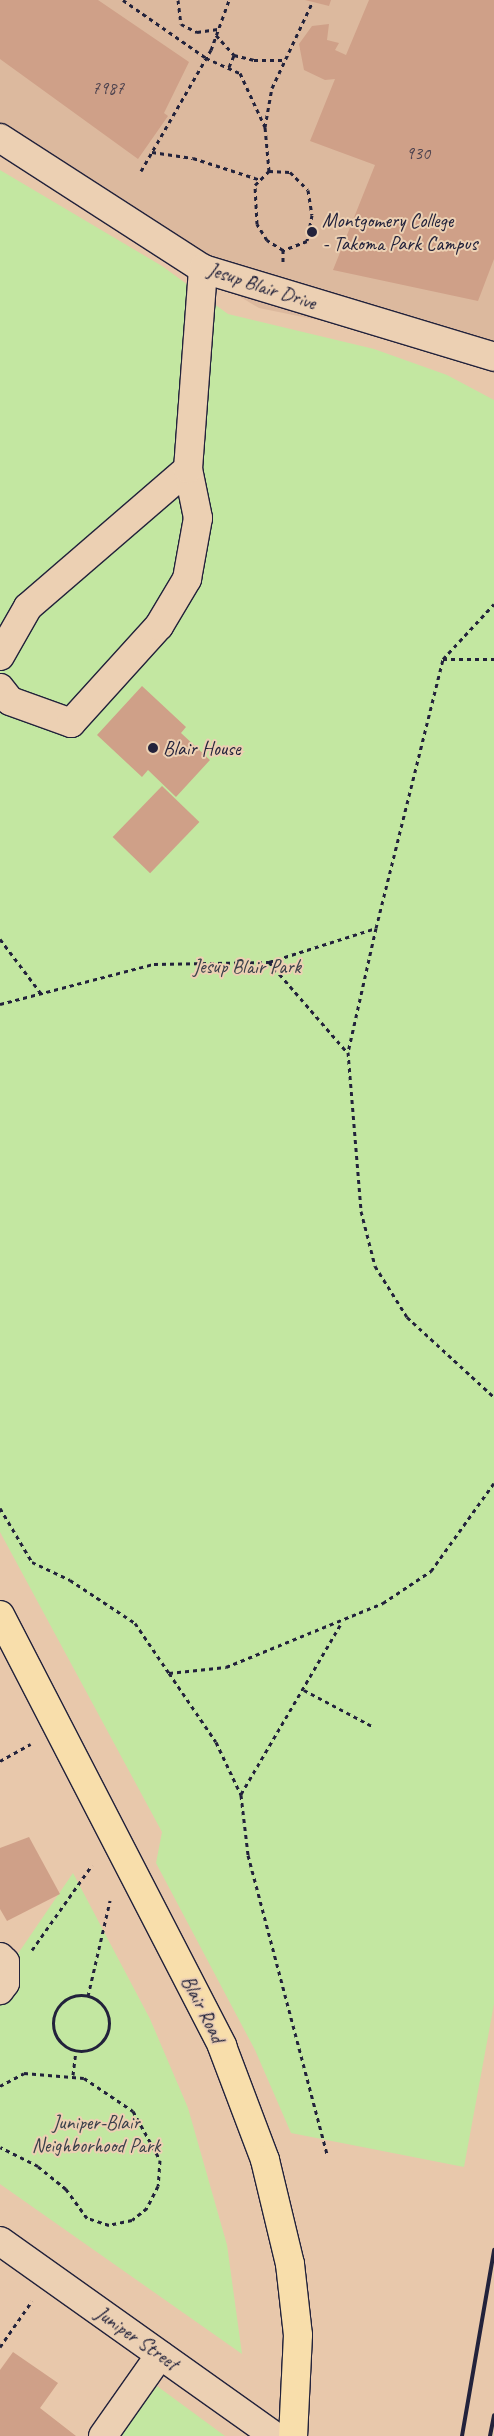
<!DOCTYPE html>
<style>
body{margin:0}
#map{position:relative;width:494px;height:2436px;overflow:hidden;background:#e8c8ab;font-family:Caveat,sans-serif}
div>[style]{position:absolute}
.built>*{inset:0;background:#dcb99e}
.green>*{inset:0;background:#c3e7a1}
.building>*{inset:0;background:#cfa088;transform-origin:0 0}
.path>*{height:3px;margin-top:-1.5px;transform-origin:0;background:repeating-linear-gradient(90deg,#22223b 0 4px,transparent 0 8px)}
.path>.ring{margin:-1.5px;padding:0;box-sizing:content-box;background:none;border:3px solid #22223b;border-radius:50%}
.roads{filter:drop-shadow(1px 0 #22223b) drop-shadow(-1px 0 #22223b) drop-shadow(0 1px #22223b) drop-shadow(0 -1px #22223b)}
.minor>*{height:28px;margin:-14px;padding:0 14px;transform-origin:14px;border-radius:14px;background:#ecd0b3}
.major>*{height:28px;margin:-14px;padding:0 14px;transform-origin:14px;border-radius:14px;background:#f8deab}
.rail>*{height:4px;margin:-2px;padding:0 2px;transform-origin:2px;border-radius:2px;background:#22223b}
.dots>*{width:14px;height:14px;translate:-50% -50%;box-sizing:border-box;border:2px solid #ecd0b3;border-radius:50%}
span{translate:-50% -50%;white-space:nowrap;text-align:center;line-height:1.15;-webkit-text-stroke:4px #ecd0b3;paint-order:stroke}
.number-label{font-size:18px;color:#4d424e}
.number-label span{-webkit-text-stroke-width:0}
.poi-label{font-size:20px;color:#22223b}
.left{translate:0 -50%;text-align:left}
.street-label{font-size:20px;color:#22223b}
.park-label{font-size:20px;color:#3a404a}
</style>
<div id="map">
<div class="built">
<div style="clip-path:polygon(0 0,494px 0,494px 356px,259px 308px,0 155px)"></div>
</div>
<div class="green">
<div style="clip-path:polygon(0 170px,162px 266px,228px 314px,374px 349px,447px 375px,494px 400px,494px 2004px,464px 2167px,291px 2133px,255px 2050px,156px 1863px,162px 1832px,0 1532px)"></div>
<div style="clip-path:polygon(73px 1873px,150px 2019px,188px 2108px,227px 2245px,242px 2354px,0 2184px,0 1980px)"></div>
<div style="clip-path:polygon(157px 2386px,225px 2436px,119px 2436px)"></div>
</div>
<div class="building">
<div style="clip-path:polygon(0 0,98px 0,189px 62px,164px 113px,168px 116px,138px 159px,0 59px)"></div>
<div style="clip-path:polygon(305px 0,331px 0,329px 6px)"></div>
<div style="clip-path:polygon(369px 0,494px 0,494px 259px,478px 301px,333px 270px,375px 165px,310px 141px,335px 79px,325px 80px,304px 70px,299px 44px,312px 26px,329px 24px,327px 40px,339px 43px,335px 50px,346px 55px)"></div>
<div style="clip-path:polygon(142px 686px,186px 727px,181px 733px,210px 760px,176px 797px,148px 770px,142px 777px,97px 735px)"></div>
<div style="left:162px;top:786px;width:52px;height:71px;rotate:44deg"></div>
<div style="clip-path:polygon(29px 1837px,60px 1894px,7px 1921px,0 1909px,0 1848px)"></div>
<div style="clip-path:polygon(13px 2352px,58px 2383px,40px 2408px,76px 2436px,0 2436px,0 2370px)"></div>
</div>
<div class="path">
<div style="left:123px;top:0;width:101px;rotate:34.9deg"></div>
<div style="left:206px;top:58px;width:37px;rotate:24deg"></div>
<div style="left:240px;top:73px;width:60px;rotate:65.2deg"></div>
<div style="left:178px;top:0;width:24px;rotate:83deg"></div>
<div style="left:181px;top:24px;width:18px;rotate:27deg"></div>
<div style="left:197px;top:32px;width:21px;rotate:-8deg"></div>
<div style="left:216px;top:35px;width:27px;rotate:48deg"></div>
<div style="left:234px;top:55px;width:21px;rotate:14deg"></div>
<div style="left:254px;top:60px;width:28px"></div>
<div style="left:229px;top:67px;width:13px;rotate:-67deg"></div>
<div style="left:152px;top:152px;width:41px;rotate:8.3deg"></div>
<div style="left:193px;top:158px;width:71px;rotate:17.9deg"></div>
<div style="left:141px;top:171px;width:140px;rotate:-60deg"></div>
<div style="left:211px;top:50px;width:53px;rotate:-70.2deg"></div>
<div style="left:269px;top:171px;width:21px;rotate:3deg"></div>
<div style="left:290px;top:172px;width:25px;rotate:45deg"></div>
<div style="left:308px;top:190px;width:25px;rotate:81deg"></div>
<div style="left:312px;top:215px;width:26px;rotate:101deg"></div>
<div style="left:307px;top:241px;width:26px;rotate:159deg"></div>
<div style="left:283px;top:250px;width:19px;rotate:-148deg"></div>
<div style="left:267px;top:240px;width:19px;rotate:-122deg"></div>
<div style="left:257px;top:224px;width:39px;rotate:-93deg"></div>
<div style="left:255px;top:185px;width:20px;rotate:-45deg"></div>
<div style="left:269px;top:171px;width:44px;rotate:-95.2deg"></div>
<div style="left:265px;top:127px;width:40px;rotate:-80deg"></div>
<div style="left:272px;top:88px;width:94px;rotate:-64.8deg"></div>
<div style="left:283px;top:250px;width:12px;rotate:90deg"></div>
<div style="left:443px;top:659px;width:51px"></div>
<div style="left:376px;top:928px;width:127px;rotate:102.7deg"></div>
<div style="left:348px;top:1052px;width:160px;rotate:85.3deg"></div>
<div style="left:361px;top:1211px;width:57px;rotate:75.7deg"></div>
<div style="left:375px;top:1266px;width:60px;rotate:57.9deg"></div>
<div style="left:407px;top:1317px;width:118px;rotate:42.6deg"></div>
<div style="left:0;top:939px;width:71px;rotate:53deg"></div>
<div style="left:269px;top:962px;width:119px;rotate:49.1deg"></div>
<div style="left:0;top:1004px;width:159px;rotate:-14.6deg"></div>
<div style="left:154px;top:964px;width:115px;rotate:-1deg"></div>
<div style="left:269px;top:962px;width:112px;rotate:-17.6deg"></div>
<div style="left:376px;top:928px;width:277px;rotate:-76deg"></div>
<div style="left:443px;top:659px;width:75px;rotate:-47.2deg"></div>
<div style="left:0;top:1508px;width:63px;rotate:59.3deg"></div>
<div style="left:32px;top:1562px;width:42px;rotate:25.3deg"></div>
<div style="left:70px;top:1580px;width:78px;rotate:33.5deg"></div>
<div style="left:135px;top:1623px;width:60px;rotate:55.8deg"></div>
<div style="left:169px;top:1673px;width:57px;rotate:-6deg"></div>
<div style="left:226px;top:1667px;width:170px;rotate:-22.2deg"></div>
<div style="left:383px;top:1603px;width:58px;rotate:-33.7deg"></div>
<div style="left:431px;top:1571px;width:108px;rotate:-54.4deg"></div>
<div style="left:169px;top:1673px;width:83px;rotate:55.7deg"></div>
<div style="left:216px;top:1742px;width:59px;rotate:64.7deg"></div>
<div style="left:241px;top:1795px;width:60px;rotate:83.3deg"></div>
<div style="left:248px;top:1855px;width:310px;rotate:75.2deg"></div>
<div style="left:304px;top:1690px;width:79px;rotate:27.9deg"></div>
<div style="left:0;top:1761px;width:35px;rotate:-29deg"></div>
<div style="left:241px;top:1794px;width:196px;rotate:-59.6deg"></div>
<div style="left:32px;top:1950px;width:104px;rotate:-54.8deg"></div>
<div class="ring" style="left:53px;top:1995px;width:53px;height:53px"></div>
<div style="left:88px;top:1996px;width:98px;rotate:-77deg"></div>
<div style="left:73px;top:2075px;width:24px;rotate:-83deg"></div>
<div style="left:0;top:2086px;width:27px;rotate:-28deg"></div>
<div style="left:24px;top:2073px;width:60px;rotate:4.8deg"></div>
<div style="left:84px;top:2078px;width:59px;rotate:34deg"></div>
<div style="left:133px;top:2111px;width:56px;rotate:61.1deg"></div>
<div style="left:160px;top:2160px;width:26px;rotate:94deg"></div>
<div style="left:158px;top:2186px;width:25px;rotate:117deg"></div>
<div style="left:147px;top:2208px;width:19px;rotate:141deg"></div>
<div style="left:132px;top:2220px;width:24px;rotate:168deg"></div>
<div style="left:109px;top:2225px;width:23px;rotate:-162deg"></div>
<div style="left:87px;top:2218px;width:36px;rotate:-126deg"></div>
<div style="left:66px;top:2189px;width:36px;rotate:-141deg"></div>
<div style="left:38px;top:2166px;width:42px;rotate:-153.4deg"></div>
<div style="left:0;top:2347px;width:56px;rotate:-55.2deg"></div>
</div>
<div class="roads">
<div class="minor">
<div style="left:0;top:138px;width:242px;rotate:32.8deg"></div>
<div style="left:203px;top:269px;width:304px;rotate:16.8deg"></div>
<div style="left:0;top:656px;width:56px;rotate:-60.3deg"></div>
<div style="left:28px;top:607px;width:211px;rotate:-40.8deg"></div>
<div style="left:0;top:688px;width:16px;rotate:52deg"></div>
<div style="left:10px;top:701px;width:65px;rotate:19.8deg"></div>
<div style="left:71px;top:723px;width:131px;rotate:-47.8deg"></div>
<div style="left:159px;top:626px;width:55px;rotate:-59.2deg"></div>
<div style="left:187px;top:579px;width:62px;rotate:-79.8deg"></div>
<div style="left:198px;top:518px;width:50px;rotate:-101.5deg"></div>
<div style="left:188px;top:469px;width:201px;rotate:-85.7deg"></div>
<div style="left:0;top:1957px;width:7px;rotate:45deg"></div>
<div style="left:5px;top:1962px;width:21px;rotate:90deg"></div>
<div style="left:5px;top:1983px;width:9px;rotate:126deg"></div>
<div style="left:0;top:2241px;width:336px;rotate:35.4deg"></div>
<div style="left:103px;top:2436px;width:99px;rotate:-54.9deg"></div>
</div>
<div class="major">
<div style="left:0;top:1615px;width:485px;rotate:62.7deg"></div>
<div style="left:222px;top:2046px;width:122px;rotate:69.3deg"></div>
<div style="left:265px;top:2160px;width:107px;rotate:76.5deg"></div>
<div style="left:290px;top:2264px;width:71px;rotate:83.6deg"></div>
<div style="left:298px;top:2335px;width:101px;rotate:92.8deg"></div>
</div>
</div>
<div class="rail">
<div style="left:462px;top:2436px;width:189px;rotate:-80.2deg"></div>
<div style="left:490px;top:2436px;width:21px;rotate:-79deg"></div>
</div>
<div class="dots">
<div style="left:312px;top:232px;background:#22223b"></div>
<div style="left:153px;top:748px;background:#22223b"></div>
</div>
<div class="number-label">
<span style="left:108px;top:88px">7987</span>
<span style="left:418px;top:153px">930</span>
</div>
<div class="poi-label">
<span class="left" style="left:322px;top:232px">Montgomery College<br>- Takoma Park Campus</span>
<span class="left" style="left:163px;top:748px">Blair House</span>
</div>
<div class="street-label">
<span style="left:262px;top:286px;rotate:18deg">Jesup Blair Drive</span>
<span style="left:203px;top:2009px;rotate:63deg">Blair Road</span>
<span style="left:137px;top:2338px;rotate:35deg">Juniper Street</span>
</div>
<div class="park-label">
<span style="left:247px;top:966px">Jesup Blair Park</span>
<span style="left:96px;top:2134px">Juniper-Blair<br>Neighborhood Park</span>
</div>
</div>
